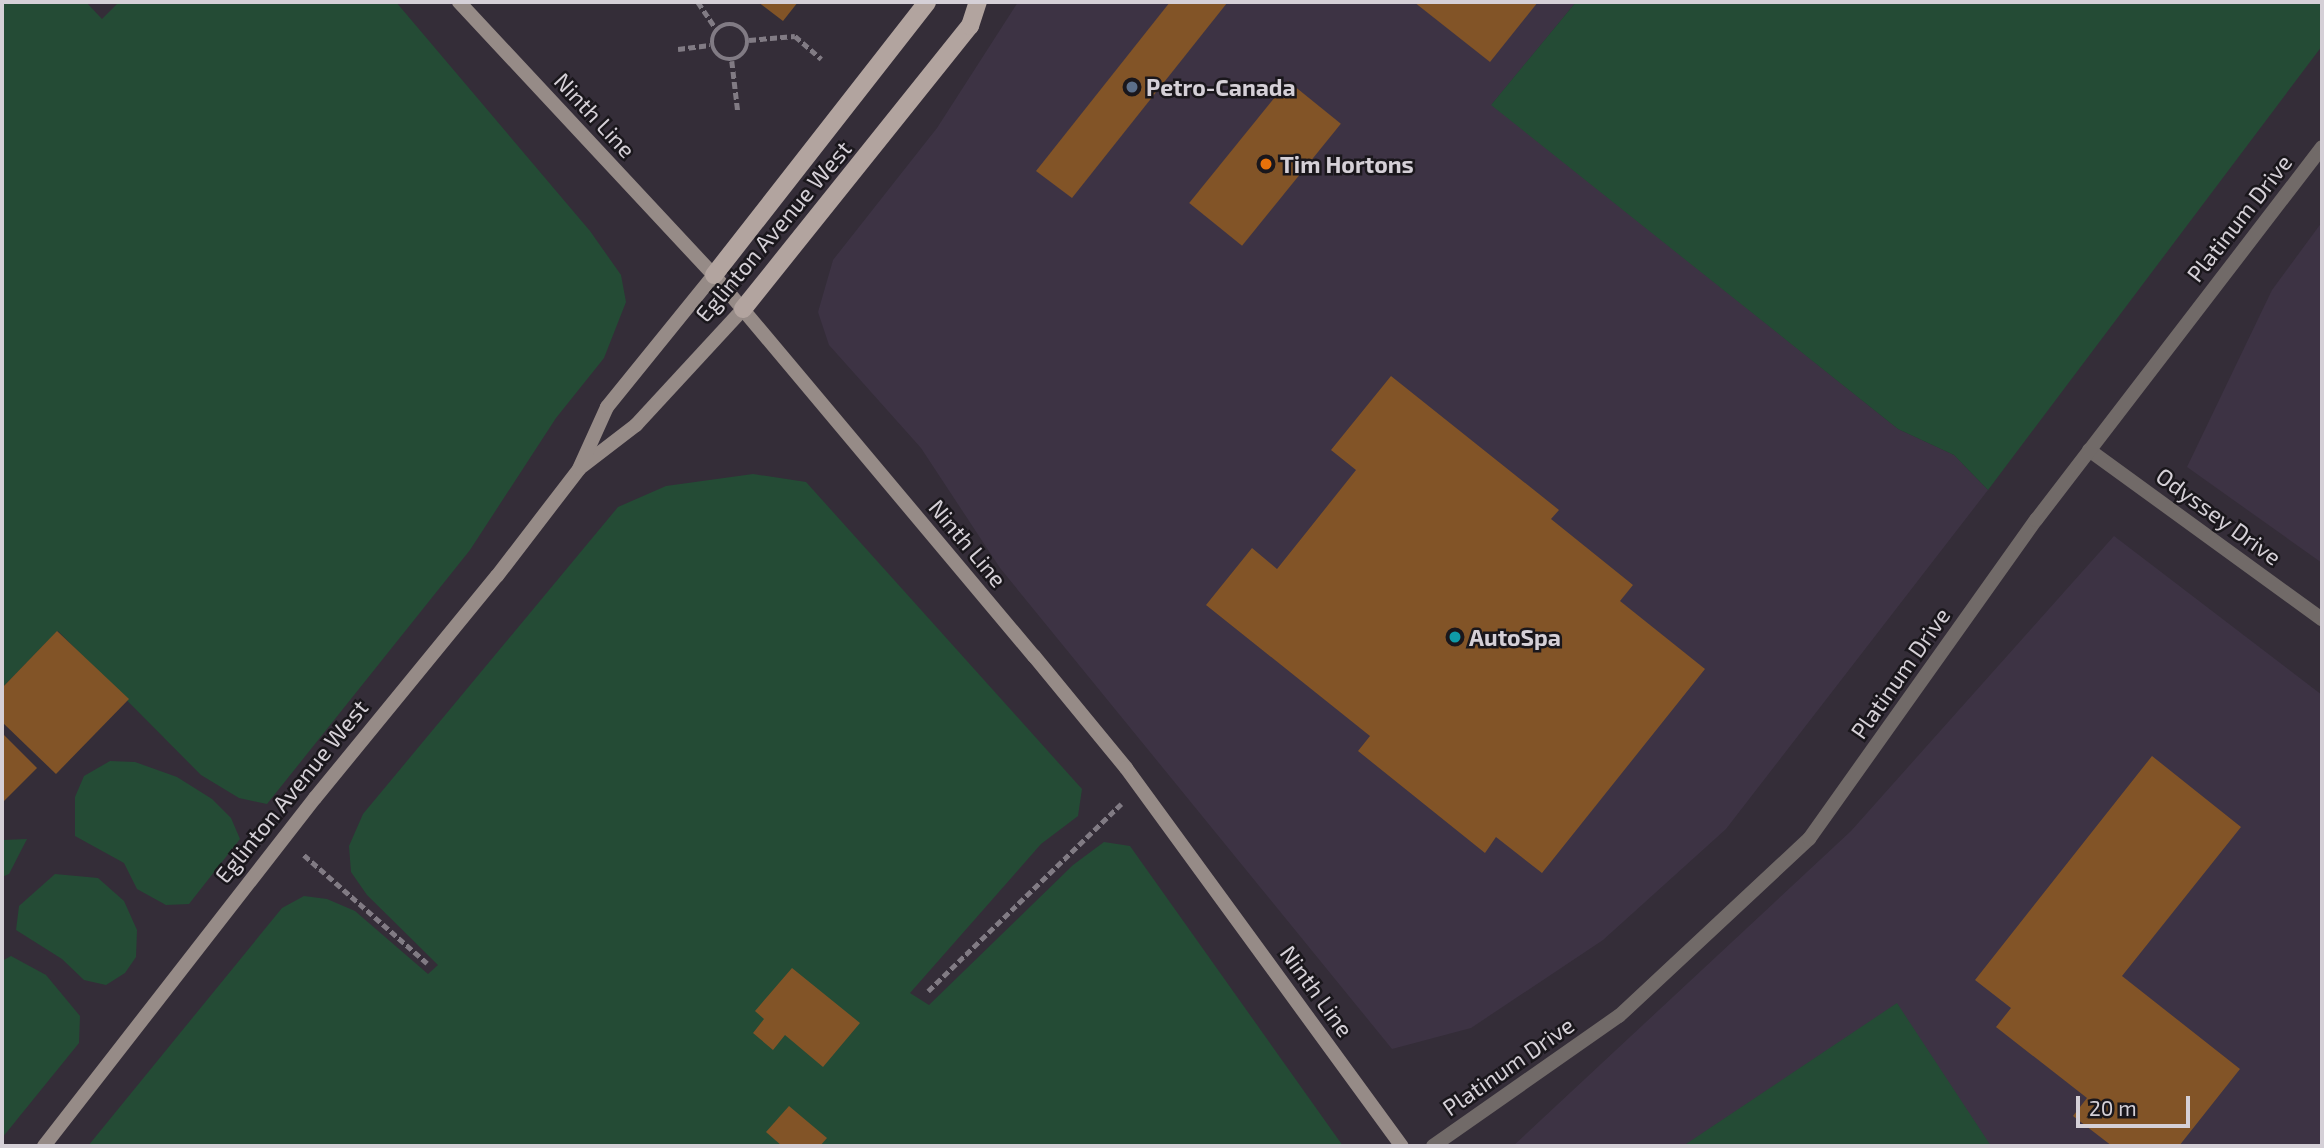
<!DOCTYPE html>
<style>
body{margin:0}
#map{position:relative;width:2324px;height:1148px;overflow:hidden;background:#342d38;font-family:"Exo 2",sans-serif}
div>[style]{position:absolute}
.built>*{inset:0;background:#3d3344}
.green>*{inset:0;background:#244b35}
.building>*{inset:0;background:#825427;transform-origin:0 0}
.path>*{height:4.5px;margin-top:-2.25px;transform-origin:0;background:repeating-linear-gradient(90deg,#817b84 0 7px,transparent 0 10.5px)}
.path>.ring{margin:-2.25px;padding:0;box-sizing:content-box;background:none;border:4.5px solid #817b84;border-radius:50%}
.minor>*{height:14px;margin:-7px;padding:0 7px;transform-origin:7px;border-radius:7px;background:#716a68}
.secondary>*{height:14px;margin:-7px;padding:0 7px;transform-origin:7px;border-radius:7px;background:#968b87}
.primary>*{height:18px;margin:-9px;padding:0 9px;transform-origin:9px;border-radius:9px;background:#b2a49f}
.dots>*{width:19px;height:19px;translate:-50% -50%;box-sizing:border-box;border:4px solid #1a171c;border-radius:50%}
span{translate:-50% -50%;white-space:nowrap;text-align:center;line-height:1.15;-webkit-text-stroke:5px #1a171c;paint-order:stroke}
.poi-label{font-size:23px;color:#d5d0d7;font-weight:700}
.left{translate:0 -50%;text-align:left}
.street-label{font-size:23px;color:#d5d0d7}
.frame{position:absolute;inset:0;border:4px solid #d5d0d7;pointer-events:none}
.scale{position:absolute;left:2076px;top:1096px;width:114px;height:32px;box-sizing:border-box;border:4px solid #d5d0d7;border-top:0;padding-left:9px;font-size:21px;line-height:24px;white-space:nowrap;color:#d5d0d7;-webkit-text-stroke:5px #1a171c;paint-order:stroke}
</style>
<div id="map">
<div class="built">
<div style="clip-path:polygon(1018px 2px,1576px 2px,1492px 104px,1898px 429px,1954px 455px,1988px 490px,1726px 829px,1603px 940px,1471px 1028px,1392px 1049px,1000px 568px,921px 448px,829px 345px,818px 312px,833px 260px,937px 128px)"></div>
<div style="clip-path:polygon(2322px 222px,2322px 563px,2187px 467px,2272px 290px)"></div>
<div style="clip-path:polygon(2114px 536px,2322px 695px,2322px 1146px,1513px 1146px,1851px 831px)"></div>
</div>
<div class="green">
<div style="clip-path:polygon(2px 2px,86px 2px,102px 19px,119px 2px,396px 2px,590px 231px,621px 275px,626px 302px,604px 358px,556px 418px,470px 550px,267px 804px,239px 798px,201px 775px,58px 631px,2px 688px)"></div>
<div style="clip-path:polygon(1576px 2px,2322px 2px,2322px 46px,1988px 490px,1954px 455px,1898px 429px,1491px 105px)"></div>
<div style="clip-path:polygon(753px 474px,806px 482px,1082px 789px,1078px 816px,1041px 844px,910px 993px,929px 1005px,1073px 865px,1104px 842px,1130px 846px,1343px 1146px,88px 1146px,282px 908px,304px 896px,327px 899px,355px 911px,428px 974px,438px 965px,367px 895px,351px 872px,349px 846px,363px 814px,618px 507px,666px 486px)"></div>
<div style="clip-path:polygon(110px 761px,135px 762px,177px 777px,212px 799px,231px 818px,240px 839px,189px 904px,166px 905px,137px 889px,124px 863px,75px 836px,75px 797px,84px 776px)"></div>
<div style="clip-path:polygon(27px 839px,9px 874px,2px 877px,2px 840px)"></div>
<div style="clip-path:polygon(55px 874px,98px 878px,124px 901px,137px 930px,136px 957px,125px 973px,106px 985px,84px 980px,62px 959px,16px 930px,19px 906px)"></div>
<div style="clip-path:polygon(11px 956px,46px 975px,80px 1016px,79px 1043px,2px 1138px,2px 961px)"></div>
<div style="clip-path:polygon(1897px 1003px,1991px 1146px,1683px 1146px)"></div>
</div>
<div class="building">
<div style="clip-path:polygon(758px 2px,798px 2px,783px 21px)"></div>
<div style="clip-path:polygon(1170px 2px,1227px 3px,1072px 198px,1036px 171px)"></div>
<div style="clip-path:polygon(1414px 2px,1538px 2px,1490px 62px)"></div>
<div style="left:1288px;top:81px;width:68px;height:157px;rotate:39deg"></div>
<div style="clip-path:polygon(1391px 376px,1559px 510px,1551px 519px,1633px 585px,1620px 601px,1705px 669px,1542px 873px,1496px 837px,1485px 853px,1358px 751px,1370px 736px,1206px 605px,1252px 548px,1277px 569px,1309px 529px,1356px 470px,1331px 450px)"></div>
<div style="clip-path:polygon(57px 631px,129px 699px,56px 774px,2px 722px,2px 688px)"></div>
<div style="clip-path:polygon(2px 733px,37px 768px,2px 803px)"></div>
<div style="clip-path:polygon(2152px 756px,2241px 827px,2122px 976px,2240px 1069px,2179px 1146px,2112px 1146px,2073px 1116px,2087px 1098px,1996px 1027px,2011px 1008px,1975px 980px)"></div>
<div style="clip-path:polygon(792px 968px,860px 1023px,823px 1067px,785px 1035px,773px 1050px,753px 1033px,764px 1019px,755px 1011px)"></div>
<div style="clip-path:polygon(789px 1106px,827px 1138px,820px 1146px,782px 1146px,766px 1132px)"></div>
</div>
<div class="path">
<div style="left:698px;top:2px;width:32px;rotate:56deg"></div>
<div class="ring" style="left:712px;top:24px;width:31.5px;height:31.5px"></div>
<div style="left:749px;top:40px;width:46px;rotate:-5deg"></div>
<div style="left:795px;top:36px;width:35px;rotate:41deg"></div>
<div style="left:678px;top:49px;width:32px;rotate:-7deg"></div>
<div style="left:732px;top:61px;width:51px;rotate:83.3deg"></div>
<div style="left:304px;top:855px;width:164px;rotate:41.3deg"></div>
<div style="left:928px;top:991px;width:269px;rotate:-44.1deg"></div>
</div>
<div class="minor">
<div style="left:2089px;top:450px;width:288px;rotate:36deg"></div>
<div style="left:1433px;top:1146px;width:227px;rotate:-35deg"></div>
<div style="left:1619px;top:1016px;width:260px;rotate:-43deg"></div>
<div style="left:1809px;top:839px;width:392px;rotate:-54.6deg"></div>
<div style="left:2036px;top:520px;width:470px;rotate:-52.5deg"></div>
</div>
<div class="secondary">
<div style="left:459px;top:2px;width:374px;rotate:47deg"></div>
<div style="left:714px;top:275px;width:498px;rotate:50deg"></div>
<div style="left:1034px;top:656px;width:145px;rotate:50.6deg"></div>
<div style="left:1126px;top:768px;width:468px;rotate:53.9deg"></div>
<div style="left:580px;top:468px;width:71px;rotate:-37.5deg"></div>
<div style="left:636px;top:425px;width:158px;rotate:-47.3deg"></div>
<div style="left:44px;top:1146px;width:441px;rotate:-52.1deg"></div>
<div style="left:315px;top:798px;width:287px;rotate:-50.7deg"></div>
<div style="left:497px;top:576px;width:135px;rotate:-52.5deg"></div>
<div style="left:579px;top:469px;width:68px;rotate:-65.7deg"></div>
<div style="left:607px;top:407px;width:170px;rotate:-51deg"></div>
</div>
<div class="primary">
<div style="left:714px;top:275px;width:346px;rotate:-52deg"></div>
<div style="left:743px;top:309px;width:363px;rotate:-51.3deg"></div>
<div style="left:970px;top:26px;width:25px;rotate:-72deg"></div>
</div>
<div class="dots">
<div style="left:1132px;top:87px;background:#5c6f8a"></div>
<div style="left:1266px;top:164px;background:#e8710a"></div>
<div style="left:1455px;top:637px;background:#0f9aa8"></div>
</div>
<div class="poi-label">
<span class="left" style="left:1146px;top:87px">Petro-Canada</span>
<span class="left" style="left:1280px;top:164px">Tim Hortons</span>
<span class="left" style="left:1469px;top:637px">AutoSpa</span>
</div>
<div class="street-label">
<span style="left:595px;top:115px;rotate:47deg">Ninth Line</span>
<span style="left:2239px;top:218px;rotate:-52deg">Platinum Drive</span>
<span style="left:773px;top:231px;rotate:-50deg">Eglinton Avenue West</span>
<span style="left:2219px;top:516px;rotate:36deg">Odyssey Drive</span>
<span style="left:968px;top:543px;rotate:50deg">Ninth Line</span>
<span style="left:1900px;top:673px;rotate:-55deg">Platinum Drive</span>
<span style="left:291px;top:791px;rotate:-51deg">Eglinton Avenue West</span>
<span style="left:1317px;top:991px;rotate:54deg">Ninth Line</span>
<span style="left:1508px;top:1066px;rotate:-35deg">Platinum Drive</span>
</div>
<div class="frame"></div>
<div class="scale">20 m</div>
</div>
